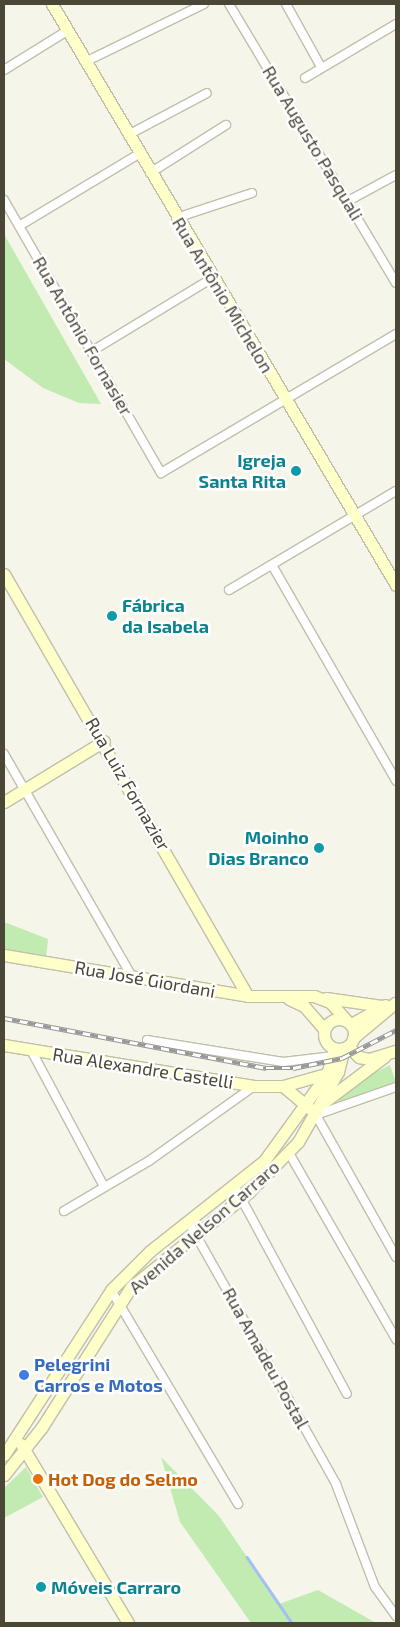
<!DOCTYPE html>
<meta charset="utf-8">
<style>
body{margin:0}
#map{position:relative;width:400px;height:1627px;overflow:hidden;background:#f5f5e9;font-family:"Exo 2",sans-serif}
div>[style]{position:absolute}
.green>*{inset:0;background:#c2ebb1}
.stream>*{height:2.5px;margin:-1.25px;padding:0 1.25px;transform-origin:1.25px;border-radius:1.25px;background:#a4bff4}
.roads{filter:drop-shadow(1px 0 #c1bfab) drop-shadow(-1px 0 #c1bfab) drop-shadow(0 1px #c1bfab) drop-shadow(0 -1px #c1bfab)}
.street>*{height:8px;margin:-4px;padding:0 4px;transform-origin:4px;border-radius:4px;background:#fff}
.secondary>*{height:11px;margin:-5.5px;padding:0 5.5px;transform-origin:5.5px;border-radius:5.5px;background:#ffffca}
.secondary>.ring{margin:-5.5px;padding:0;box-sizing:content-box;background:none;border:11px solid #ffffca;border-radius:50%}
.rail>*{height:4.5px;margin-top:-2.25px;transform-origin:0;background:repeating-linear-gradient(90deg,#fff 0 8px,#989898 0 16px);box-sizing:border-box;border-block:1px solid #989898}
.dots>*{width:14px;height:14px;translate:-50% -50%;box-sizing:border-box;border:2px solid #fff;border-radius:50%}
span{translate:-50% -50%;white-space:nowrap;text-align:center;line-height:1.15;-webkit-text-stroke:5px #fff;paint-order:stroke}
.street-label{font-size:18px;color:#4a4737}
.culture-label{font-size:18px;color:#0d838f;font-weight:700}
.right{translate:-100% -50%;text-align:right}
.left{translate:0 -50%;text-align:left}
.shop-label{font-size:18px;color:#366cbe;font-weight:700}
.food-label{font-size:18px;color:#c56008;font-weight:700}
.frame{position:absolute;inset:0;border:5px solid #4a4737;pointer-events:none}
</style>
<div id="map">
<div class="green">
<div style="clip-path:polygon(4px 234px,101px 404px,79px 403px,43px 388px,4px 359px)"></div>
<div style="clip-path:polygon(4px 922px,48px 939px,46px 958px,4px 949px)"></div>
<div style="clip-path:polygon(390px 1065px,396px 1083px,336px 1105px,351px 1085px)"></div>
<div style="clip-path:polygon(161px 1457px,219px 1516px,279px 1604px,318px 1590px,376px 1623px,251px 1623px,180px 1522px)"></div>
<div style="clip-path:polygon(26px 1467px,43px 1497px,4px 1518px,4px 1488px)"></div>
</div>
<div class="stream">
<div style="left:247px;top:1557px;width:80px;rotate:55.7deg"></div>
</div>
<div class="roads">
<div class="street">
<div style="left:229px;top:4px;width:325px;rotate:59.1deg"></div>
<div style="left:286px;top:4px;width:72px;rotate:60.9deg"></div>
<div style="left:85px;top:62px;width:132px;rotate:-26deg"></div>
<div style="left:4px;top:70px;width:74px;rotate:-31.8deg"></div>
<div style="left:305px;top:78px;width:106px;rotate:-30.7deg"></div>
<div style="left:128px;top:135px;width:89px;rotate:-28deg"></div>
<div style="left:150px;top:173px;width:90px;rotate:-32.3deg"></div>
<div style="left:4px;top:200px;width:315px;rotate:60.1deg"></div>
<div style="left:161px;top:473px;width:273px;rotate:-30.6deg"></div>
<div style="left:348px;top:201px;width:55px;rotate:-28.4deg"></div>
<div style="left:176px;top:218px;width:80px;rotate:-18.2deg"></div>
<div style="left:19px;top:226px;width:140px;rotate:-31deg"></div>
<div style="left:92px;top:351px;width:139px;rotate:-31.2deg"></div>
<div style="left:272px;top:565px;width:249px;rotate:60.1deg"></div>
<div style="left:229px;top:590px;width:194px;rotate:-30.7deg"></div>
<div style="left:4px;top:754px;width:257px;rotate:60.1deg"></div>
<div style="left:147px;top:1040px;width:138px;rotate:9.2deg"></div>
<div style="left:283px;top:1062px;width:51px;rotate:-6.7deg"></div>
<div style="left:31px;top:1050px;width:155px;rotate:61.9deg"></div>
<div style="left:396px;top:1087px;width:85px;rotate:160.7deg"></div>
<div style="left:316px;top:1115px;width:163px;rotate:60.6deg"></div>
<div style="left:289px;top:1153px;width:215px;rotate:60.1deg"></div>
<div style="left:235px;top:1187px;width:235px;rotate:61.6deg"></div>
<div style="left:64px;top:1211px;width:99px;rotate:-30.5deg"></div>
<div style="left:149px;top:1161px;width:129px;rotate:-35.5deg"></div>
<div style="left:188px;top:1221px;width:302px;rotate:60.6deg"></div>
<div style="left:336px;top:1484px;width:110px;rotate:69.3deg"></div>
<div style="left:375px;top:1587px;width:36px;rotate:54deg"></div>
<div style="left:111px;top:1290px;width:249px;rotate:59.3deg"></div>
</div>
<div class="secondary">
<div style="left:52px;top:4px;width:675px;rotate:59.37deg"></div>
<div style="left:4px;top:574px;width:487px;rotate:60deg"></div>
<div style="left:4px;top:802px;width:117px;rotate:-31.4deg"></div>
<div style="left:4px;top:955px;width:247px;rotate:9.5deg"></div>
<div style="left:248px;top:996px;width:66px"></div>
<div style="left:314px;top:996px;width:17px;rotate:21deg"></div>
<div style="left:330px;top:1002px;width:25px;rotate:48deg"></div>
<div style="left:326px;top:998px;width:58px;rotate:8deg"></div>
<div style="left:289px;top:999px;width:17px;rotate:25deg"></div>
<div style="left:304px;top:1006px;width:30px;rotate:49deg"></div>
<div class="ring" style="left:324px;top:1019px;width:19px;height:19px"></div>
<div style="left:351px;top:1024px;width:39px;rotate:-29deg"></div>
<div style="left:353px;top:1038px;width:55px;rotate:-39.8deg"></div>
<div style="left:4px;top:1045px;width:253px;rotate:9.3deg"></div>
<div style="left:254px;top:1086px;width:29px"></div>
<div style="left:283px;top:1086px;width:48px;rotate:-15.8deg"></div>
<div style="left:348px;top:1046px;width:16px;rotate:45deg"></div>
<div style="left:359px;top:1057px;width:10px;rotate:11deg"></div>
<div style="left:369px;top:1059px;width:28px;rotate:-17deg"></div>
<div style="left:283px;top:1086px;width:38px;rotate:40deg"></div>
<div style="left:324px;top:1102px;width:76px;rotate:-37deg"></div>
<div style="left:21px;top:1444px;width:209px;rotate:59.1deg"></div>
<div style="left:4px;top:1455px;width:197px;rotate:-57deg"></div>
<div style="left:111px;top:1290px;width:55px;rotate:-45deg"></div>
<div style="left:150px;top:1251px;width:145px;rotate:-38.3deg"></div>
<div style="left:264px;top:1161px;width:107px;rotate:-54.1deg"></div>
<div style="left:327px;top:1074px;width:26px;rotate:-74deg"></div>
<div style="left:4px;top:1475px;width:61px;rotate:-51.6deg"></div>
<div style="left:42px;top:1427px;width:166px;rotate:-57.6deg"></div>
<div style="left:131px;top:1287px;width:150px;rotate:-38.8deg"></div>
<div style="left:248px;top:1193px;width:71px;rotate:-45.6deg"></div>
<div style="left:298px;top:1142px;width:81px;rotate:-60.3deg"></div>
<div style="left:338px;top:1072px;width:25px;rotate:-76deg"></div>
</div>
</div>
<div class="rail">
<div style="left:4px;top:1018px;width:267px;rotate:10.8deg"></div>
<div style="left:266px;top:1068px;width:27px"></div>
<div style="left:293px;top:1068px;width:50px;rotate:-11.5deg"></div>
<div style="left:342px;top:1058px;width:61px;rotate:-27.4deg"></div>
</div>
<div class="dots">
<div style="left:296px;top:471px;background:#0f9aa8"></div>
<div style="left:112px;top:616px;background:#0f9aa8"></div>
<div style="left:319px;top:848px;background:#0f9aa8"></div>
<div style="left:24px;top:1375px;background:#3f7fe0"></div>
<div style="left:38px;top:1479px;background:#e8710a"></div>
<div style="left:41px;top:1587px;background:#0f9aa8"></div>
</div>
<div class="street-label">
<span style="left:313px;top:143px;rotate:59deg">Rua Augusto Pasquali</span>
<span style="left:223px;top:295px;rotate:59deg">Rua Antônio Michelon</span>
<span style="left:83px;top:336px;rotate:60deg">Rua Antônio Fornasier</span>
<span style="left:128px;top:784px;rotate:60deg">Rua Luiz Fornazier</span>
<span style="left:145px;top:979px;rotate:10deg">Rua José Giordani</span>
<span style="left:143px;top:1068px;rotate:9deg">Rua Alexandre Castelli</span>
<span style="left:204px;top:1227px;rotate:-41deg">Avenida Nelson Carraro</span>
<span style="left:266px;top:1358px;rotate:61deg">Rua Amadeu Postal</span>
</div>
<div class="culture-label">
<span class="right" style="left:286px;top:471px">Igreja<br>Santa Rita</span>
<span class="left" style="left:122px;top:616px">Fábrica<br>da Isabela</span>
<span class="right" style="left:309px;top:848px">Moinho<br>Dias Branco</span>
<span class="left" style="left:51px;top:1587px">Móveis Carraro</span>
</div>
<div class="shop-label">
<span class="left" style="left:34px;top:1375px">Pelegrini<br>Carros e Motos</span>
</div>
<div class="food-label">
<span class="left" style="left:48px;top:1479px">Hot Dog do Selmo</span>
</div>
<div class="frame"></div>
</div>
